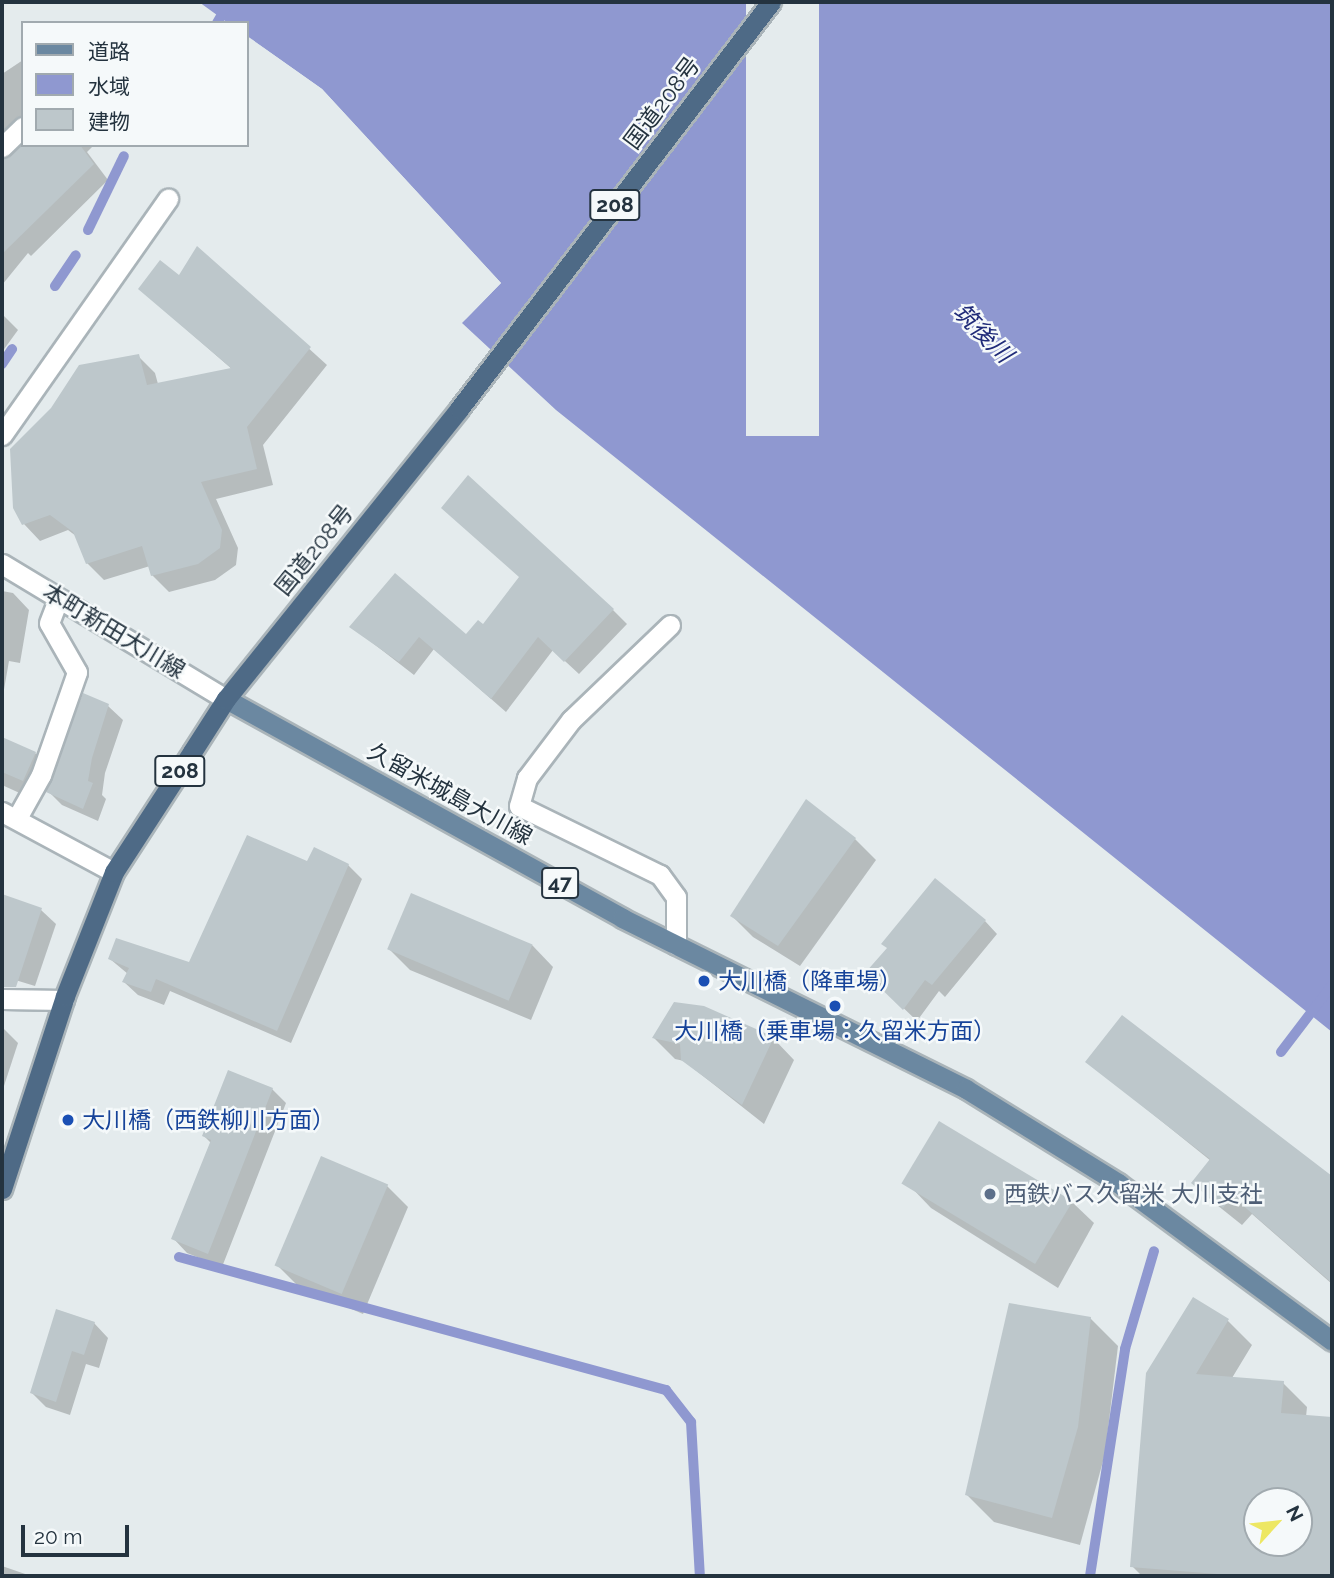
<!DOCTYPE html>
<meta charset="utf-8">
<style>
body{margin:0}
#map{position:relative;width:1334px;height:1578px;overflow:hidden;background:#e4ebed;font-family:Raleway,"Noto Sans JP",sans-serif}
div>[style]{position:absolute}
.water>*{inset:0;background:#8f98d0}
.pier>*{inset:0;background:#e4ebed;transform-origin:0 0}
.shadow>*{inset:0;background:#0003}
.stream>*{height:10px;margin:-5px;padding:0 5px;transform-origin:5px;border-radius:5px;background:#8f98d0}
.building>*{inset:0;background:#bdc7cb;transform-origin:0 0}
.roads{filter:drop-shadow(2px 0 #aab4b9) drop-shadow(-2px 0 #aab4b9) drop-shadow(0 2px #aab4b9) drop-shadow(0 -2px #aab4b9)}
.minor>*{height:19px;margin:-9.5px;padding:0 9.5px;transform-origin:9.5px;border-radius:9.5px;background:#fff}
.secondary>*{height:19px;margin:-9.5px;padding:0 9.5px;transform-origin:9.5px;border-radius:9.5px;background:#fff}
.primary>*{height:19px;margin:-9.5px;padding:0 9.5px;transform-origin:9.5px;border-radius:9.5px;background:#6b88a1}
.trunk>*{height:19px;margin:-9.5px;padding:0 9.5px;transform-origin:9.5px;border-radius:9.5px;background:#4e6a86}
.dots>*{width:19px;height:19px;translate:-50% -50%;box-sizing:border-box;border:4px solid #f5f9fa;border-radius:50%}
span{translate:-50% -50%;white-space:nowrap;text-align:center;line-height:1.15;-webkit-text-stroke:5px #f5f9fa;paint-order:stroke}
.shield-label span{padding:2px 5px;background:#f5f9fa;border:2px solid;border-radius:5px;-webkit-text-stroke-width:0}
.shield-label{font-size:21px;color:#24333f;font-weight:700}
.street-label{font-size:23px;color:#24333f}
.transit-label{font-size:23px;color:#164399}
.left{translate:0 -50%;text-align:left}
.service-label{font-size:23px;color:#4e5e75}
.water-label{font-size:24px;color:#202b79;font-style:italic}
.frame{position:absolute;inset:0;border:4px solid #24333f;pointer-events:none}
.legend{position:absolute;left:21px;top:21px;width:228px;height:126px;box-sizing:border-box;background:#f5f9fa;border:2px solid #a1aaaf;margin:0;padding:9px 12px;list-style:none;font-size:21px;color:#24333f}
.legend li{display:flex;align-items:center;gap:14px;height:35px}
.legend b{width:35px;border:2px solid #a1aaaf}
.north{position:absolute;left:1243px;top:1487px;width:70px;height:70px;box-sizing:border-box;background:#f5f9fa;border:2px solid #a1aaaf;border-radius:50%;rotate:63deg;font-size:19px;font-weight:700;line-height:28px;text-align:center;color:#24333f}
.north::after{content:'';display:block;margin:auto;width:24px;height:32px;background:#ede763;clip-path:polygon(50% 0,100% 100%,50% 72%,0 100%)}
.scale{position:absolute;left:21px;top:1525px;width:108px;height:32px;box-sizing:border-box;border:4px solid #24333f;border-top:0;padding-left:9px;font-size:21px;line-height:24px;white-space:nowrap;color:#24333f;-webkit-text-stroke:5px #f5f9fa;paint-order:stroke}
</style>
<div id="map">
<div class="water">
<div style="clip-path:polygon(199px 2px,1332px 2px,1332px 1032px,556px 410px,462px 323px,501px 283px,322px 89px,247px 36px,247px 23px,228px 23px)"></div>
</div>
<div class="pier">
<div style="left:746px;top:2px;width:73px;height:434px"></div>
<div style="clip-path:polygon(247px 36px,322px 89px,501px 283px,462px 323px,497px 283px,319px 91px)"></div>
</div>
<div class="shadow">
<div style="clip-path:polygon(23px 60px,23px 141px,13px 151px,24px 145px,94px 145px,87px 152px,108px 180px,31px 256px,28px 253px,2px 285px,2px 74px)"></div>
<div style="clip-path:polygon(198px 248px,327px 365px,263px 445px,273px 485px,216px 499px,238px 548px,236px 565px,215px 580px,169px 592px,152px 575px,150px 566px,104px 580px,87px 563px,76px 536px,68px 530px,40px 541px,24px 524px,138px 356px,155px 373px,158px 384px,233px 370px,140px 289px,179px 278px)"></div>
<div style="clip-path:polygon(2px 314px,18px 330px,2px 352px)"></div>
<div style="clip-path:polygon(2px 591px,13px 593px,29px 610px,20px 663px,9px 661px,2px 701px)"></div>
<div style="clip-path:polygon(613px 610px,627px 624px,579px 674px,553px 650px,506px 712px,434px 649px,414px 675px,352px 627px,466px 637px,484px 627px)"></div>
<div style="clip-path:polygon(84px 695px,108px 706px,123px 720px,105px 773px,102px 795px,106px 799px,98px 821px,62px 805px,48px 791px)"></div>
<div style="clip-path:polygon(2px 738px,35px 753px,51px 770px,24px 795px,2px 785px)"></div>
<div style="clip-path:polygon(855px 839px,876px 860px,800px 966px,753px 937px,732px 916px)"></div>
<div style="clip-path:polygon(308px 863px,348px 865px,362px 879px,291px 1043px,170px 991px,164px 1005px,138px 995px,124px 982px,128px 974px,110px 959px,190px 965px)"></div>
<div style="clip-path:polygon(2px 896px,41px 910px,56px 924px,35px 986px,2px 976px)"></div>
<div style="clip-path:polygon(985px 921px,997px 934px,945px 997px,939px 991px,917px 1021px,867px 973px)"></div>
<div style="clip-path:polygon(532px 945px,553px 967px,531px 1020px,410px 970px,389px 949px)"></div>
<div style="clip-path:polygon(1123px 1017px,1332px 1177px,1332px 1284px,1252px 1214px,1242px 1225px,1212px 1201px,1194px 1183px,1211px 1161px,1088px 1062px)"></div>
<div style="clip-path:polygon(2px 1027px,18px 1043px,2px 1092px)"></div>
<div style="clip-path:polygon(654px 1038px,773px 1038px,794px 1060px,764px 1124px,684px 1061px,675px 1059px)"></div>
<div style="clip-path:polygon(272px 1089px,286px 1103px,222px 1267px,187px 1253px,173px 1238px,211px 1143px,204px 1136px)"></div>
<div style="clip-path:polygon(940px 1124px,1072px 1202px,1094px 1223px,1058px 1288px,931px 1208px,910px 1186px)"></div>
<div style="clip-path:polygon(387px 1186px,408px 1207px,363px 1314px,298px 1286px,277px 1265px)"></div>
<div style="clip-path:polygon(evenodd,1193px 1299px,1228px 1321px,1252px 1345px,1232px 1378px,1283px 1383px,1307px 1407px,1306px 1417px,1332px 1419px,1332px 1576px,1142px 1576px,1132px 1566px,1193px 1299px,1257px 1501px,1299px 1501px,1299px 1543px,1257px 1543px,1257px 1501px)"></div>
<div style="clip-path:polygon(1090px 1318px,1118px 1346px,1105px 1454px,1080px 1545px,994px 1522px,966px 1494px)"></div>
<div style="clip-path:polygon(94px 1323px,108px 1338px,99px 1368px,86px 1364px,70px 1415px,46px 1407px,32px 1393px)"></div>
<div style="clip-path:polygon(2px 1566px,31px 1576px,2px 1576px)"></div>
</div>
<div class="stream">
<div style="left:217px;top:23px;width:24px;rotate:-60deg"></div>
<div style="left:88px;top:230px;width:82px;rotate:-64.1deg"></div>
<div style="left:55px;top:286px;width:37px;rotate:-56deg"></div>
<div style="left:2px;top:364px;width:18px;rotate:-56deg"></div>
<div style="left:1281px;top:1052px;width:84px;rotate:-52.7deg"></div>
<div style="left:179px;top:1257px;width:505px;rotate:15.28deg"></div>
<div style="left:666px;top:1390px;width:41px;rotate:52deg"></div>
<div style="left:691px;top:1422px;width:154px;rotate:86.7deg"></div>
<div style="left:1090px;top:1576px;width:230px;rotate:-81.2deg"></div>
<div style="left:1125px;top:1349px;width:102px;rotate:-73.5deg"></div>
</div>
<div class="building">
<div style="clip-path:polygon(22px 145px,80px 145px,94px 164px,2px 254px,2px 159px)"></div>
<div style="clip-path:polygon(197px 246px,311px 347px,247px 427px,257px 469px,201px 482px,222px 530px,220px 548px,198px 564px,151px 576px,142px 546px,86px 564px,73px 532px,50px 515px,22px 525px,13px 508px,10px 449px,51px 408px,79px 365px,139px 354px,147px 385px,231px 368px,138px 289px,160px 260px,179px 275px)"></div>
<div style="clip-path:polygon(468px 475px,614px 609px,564px 662px,538px 637px,491px 699px,419px 637px,399px 662px,349px 627px,395px 573px,466px 634px,478px 620px,483px 624px,519px 577px,441px 508px)"></div>
<div style="clip-path:polygon(83px 693px,109px 704px,92px 758px,88px 781px,93px 783px,83px 809px,46px 792px)"></div>
<div style="clip-path:polygon(2px 737px,36px 752px,23px 781px,2px 772px)"></div>
<div style="clip-path:polygon(806px 799px,856px 838px,778px 946px,730px 916px)"></div>
<div style="clip-path:polygon(247px 835px,307px 861px,314px 847px,349px 864px,277px 1031px,156px 979px,151px 992px,122px 982px,129px 968px,108px 959px,116px 938px,189px 962px)"></div>
<div style="clip-path:polygon(935px 878px,986px 920px,932px 985px,925px 980px,903px 1010px,865px 973px,887px 948px,881px 944px)"></div>
<div style="left:411px;top:893px;width:132px;height:61px;rotate:23deg"></div>
<div style="clip-path:polygon(2px 894px,42px 908px,16px 987px,2px 987px)"></div>
<div style="clip-path:polygon(674px 1002px,704px 1006px,774px 1037px,742px 1105px,681px 1060px,680px 1044px,652px 1038px)"></div>
<div style="clip-path:polygon(1122px 1015px,1332px 1176px,1332px 1283px,1232px 1196px,1223px 1208px,1191px 1183px,1210px 1159px,1085px 1062px)"></div>
<div style="clip-path:polygon(228px 1070px,273px 1088px,208px 1254px,171px 1239px,211px 1140px,202px 1136px)"></div>
<div style="left:939px;top:1121px;width:156px;height:73px;rotate:31deg"></div>
<div style="left:321px;top:1156px;width:73px;height:119px;rotate:23deg"></div>
<div style="clip-path:polygon(evenodd,1193px 1297px,1229px 1319px,1196px 1374px,1284px 1381px,1281px 1413px,1332px 1417px,1332px 1576px,1242px 1576px,1130px 1567px,1146px 1373px,1193px 1297px,1257px 1501px,1299px 1501px,1299px 1543px,1257px 1543px,1257px 1501px)"></div>
<div style="clip-path:polygon(1009px 1303px,1091px 1317px,1078px 1427px,1052px 1518px,965px 1495px)"></div>
<div style="clip-path:polygon(56px 1309px,95px 1322px,84px 1355px,72px 1351px,56px 1402px,30px 1393px)"></div>
</div>
<div class="roads">
<div class="minor">
<div style="left:2px;top:147px;width:29px;rotate:-44deg"></div>
<div style="left:2px;top:435px;width:289px;rotate:-54.9deg"></div>
<div style="left:670px;top:625px;width:137px;rotate:136.2deg"></div>
<div style="left:571px;top:720px;width:73px;rotate:127.2deg"></div>
<div style="left:527px;top:778px;width:29px;rotate:106deg"></div>
<div style="left:519px;top:806px;width:157px;rotate:26.1deg"></div>
<div style="left:660px;top:875px;width:27px;rotate:54deg"></div>
<div style="left:676px;top:897px;width:48px;rotate:90deg"></div>
<div style="left:2px;top:812px;width:127px;rotate:28.2deg"></div>
<div style="left:17px;top:818px;width:49px;rotate:-60.8deg"></div>
<div style="left:41px;top:775px;width:109px;rotate:-70.7deg"></div>
<div style="left:77px;top:672px;width:56px;rotate:-119.7deg"></div>
<div style="left:49px;top:623px;width:26px;rotate:-69deg"></div>
<div style="left:2px;top:999px;width:62px;rotate:0.9deg"></div>
</div>
<div class="secondary">
<div style="left:2px;top:564px;width:262px;rotate:31.1deg"></div>
</div>
<div class="primary">
<div style="left:226px;top:699px;width:453px;rotate:28.9deg"></div>
<div style="left:622px;top:918px;width:384px;rotate:26.4deg"></div>
<div style="left:966px;top:1089px;width:179px;rotate:31.7deg"></div>
<div style="left:1118px;top:1183px;width:266px;rotate:36.4deg"></div>
</div>
<div class="trunk">
<div style="left:2px;top:1189px;width:203px;rotate:-71.9deg"></div>
<div style="left:65px;top:996px;width:133px;rotate:-68.4deg"></div>
<div style="left:114px;top:872px;width:143px;rotate:-57deg"></div>
<div style="left:192px;top:752px;width:63px;rotate:-57.3deg"></div>
<div style="left:226px;top:699px;width:372px;rotate:-51.2deg"></div>
<div style="left:459px;top:409px;width:513px;rotate:-52.53deg"></div>
</div>
</div>
<div class="dots">
<div style="left:704px;top:981px;background:#1a4fb4"></div>
<div style="left:835px;top:1006px;background:#1a4fb4"></div>
<div style="left:68px;top:1120px;background:#1a4fb4"></div>
<div style="left:990px;top:1194px;background:#5c6f8a"></div>
</div>
<div class="shield-label">
<span style="left:615px;top:205px">208</span>
<span style="left:180px;top:771px">208</span>
<span style="left:560px;top:883px">47</span>
</div>
<div class="street-label">
<span style="left:662px;top:103px;rotate:-53deg">国道208号</span>
<span style="left:314px;top:550px;rotate:-51deg">国道208号</span>
<span style="left:114px;top:631px;rotate:31deg">本町新田大川線</span>
<span style="left:450px;top:794px;rotate:29deg">久留米城島大川線</span>
</div>
<div class="transit-label">
<span class="left" style="left:718px;top:981px">大川橋（降車場）</span>
<span style="left:835px;top:1031px">大川橋（乗車場：久留米方面）</span>
<span class="left" style="left:82px;top:1120px">大川橋（西鉄柳川方面）</span>
</div>
<div class="service-label">
<span class="left" style="left:1004px;top:1194px">西鉄バス久留米 大川支社</span>
</div>
<div class="water-label">
<span style="left:983px;top:333px;rotate:45deg">筑後川</span>
</div>
<div class="frame"></div>
<ul class="legend">
<li><b style="height:9px;background:#6b88a1"></b>道路</li>
<li><b style="height:19px;background:#8f98d0"></b>水域</li>
<li><b style="height:19px;background:#bdc7cb"></b>建物</li>
</ul>
<div class="north">N</div>
<div class="scale">20 m</div>
</div>
